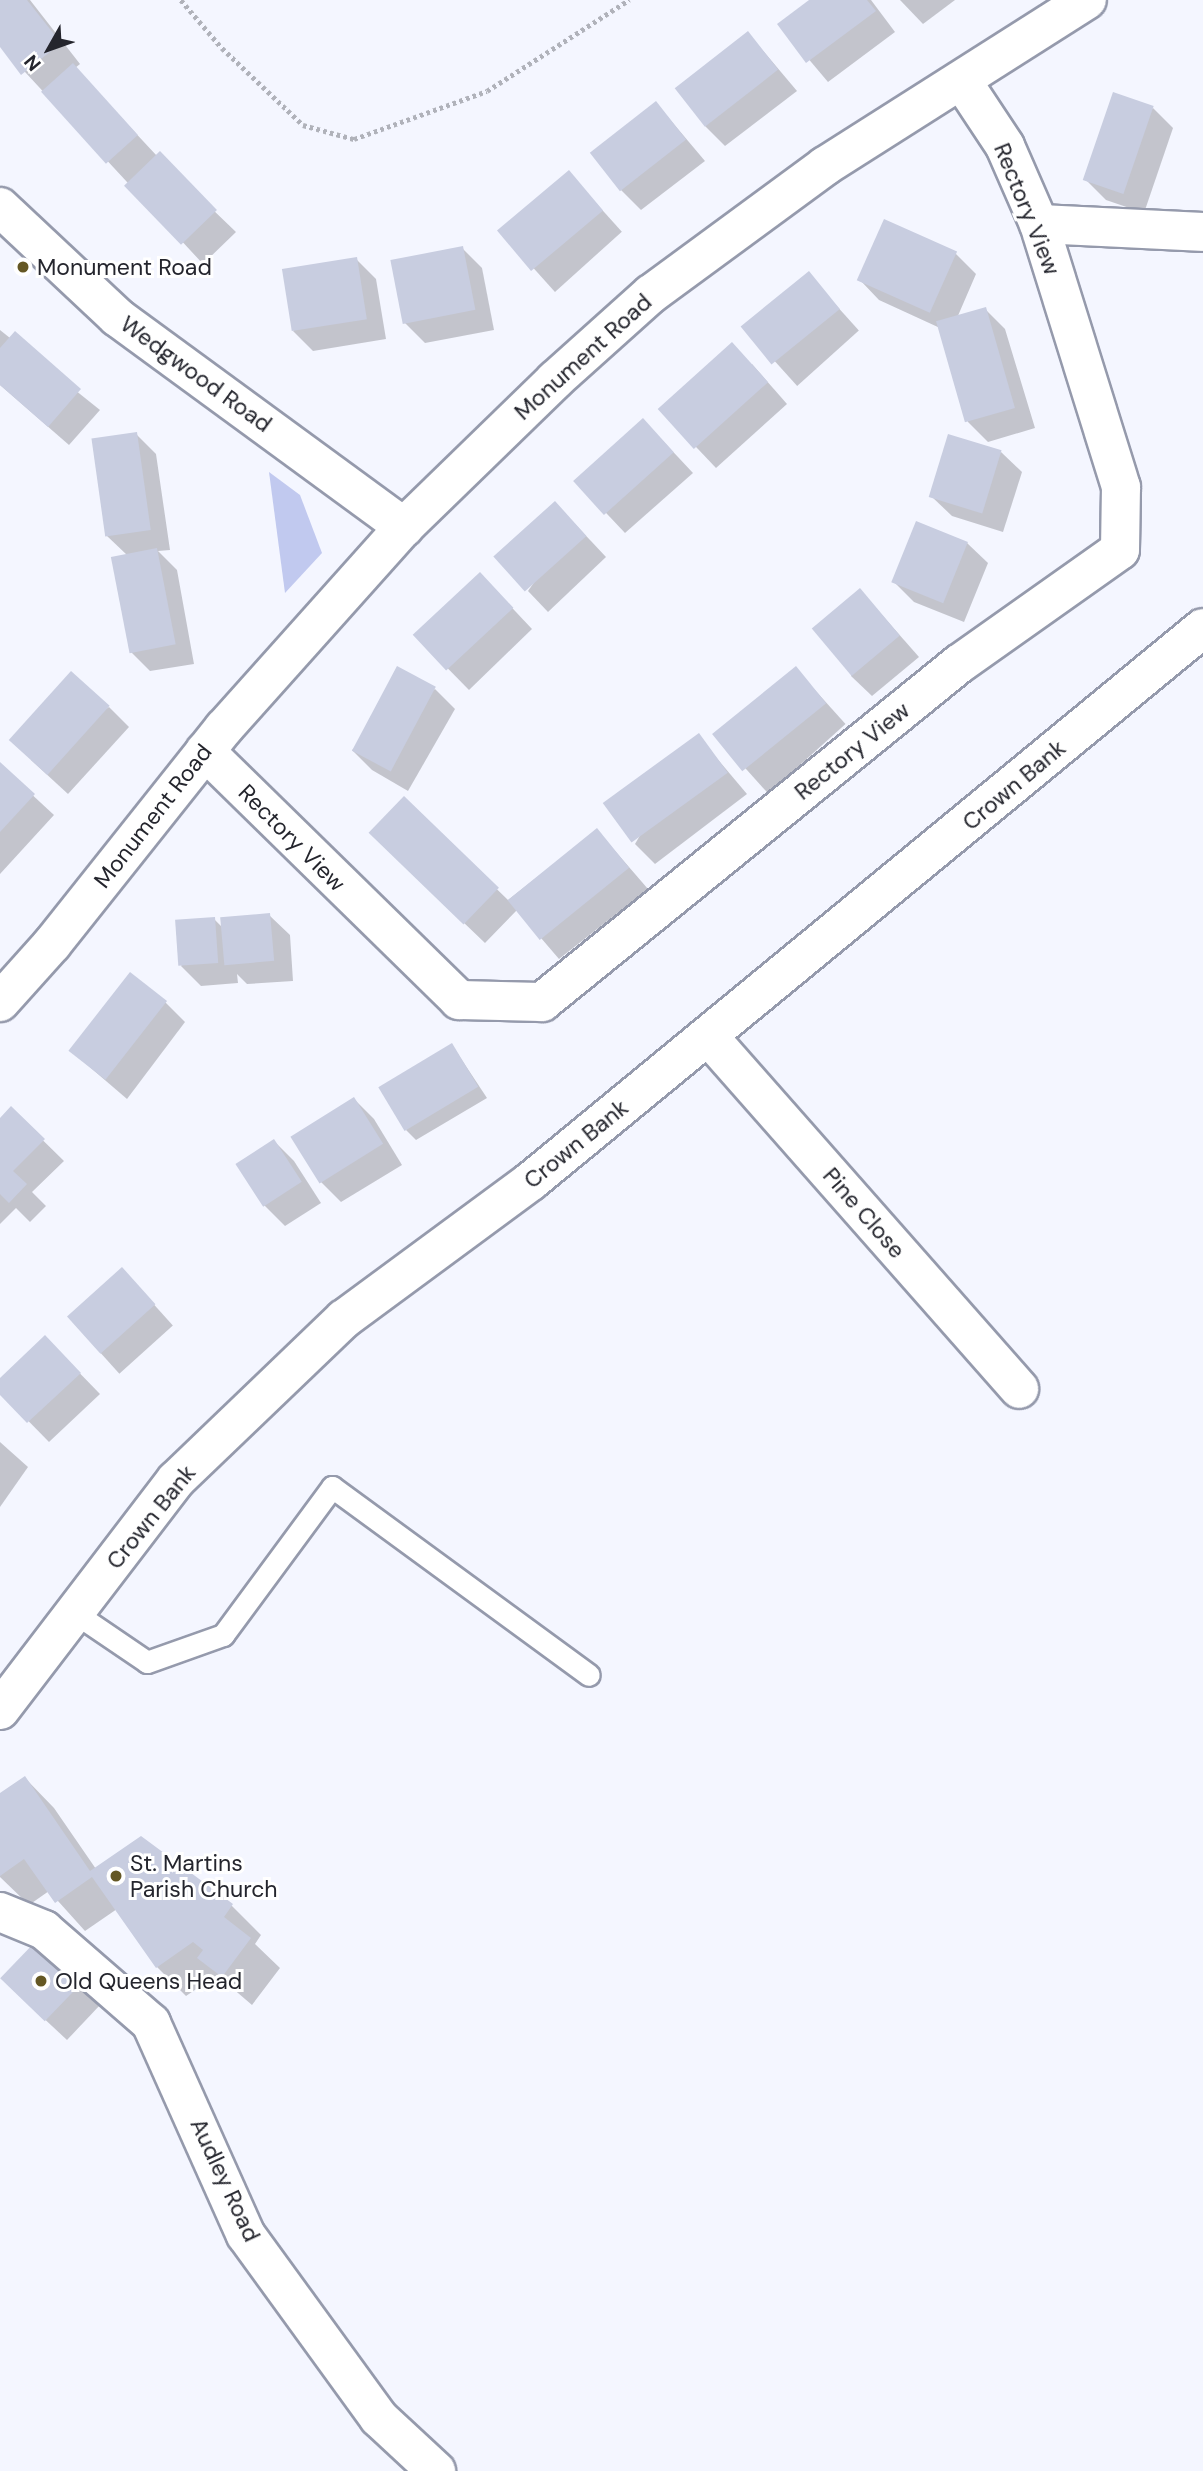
<!DOCTYPE html>
<style>
body{margin:0}
#map{position:relative;width:1203px;height:2471px;overflow:hidden;background:#f4f6ff;font-family:"DM Sans",sans-serif}
div>[style]{position:absolute}
.green>*{inset:0;background:#c1c9ef}
.shadow>*{inset:0;background:#0003;transform-origin:0 0}
.building>*{inset:0;background:#c8cde0;transform-origin:0 0}
.path>*{height:4.5px;margin-top:-2.25px;transform-origin:0;background:repeating-linear-gradient(90deg,#b0b2ba 0 3.5px,transparent 0 7px)}
.roads{filter:drop-shadow(2px 0 #959aac) drop-shadow(-2px 0 #959aac) drop-shadow(0 2px #959aac) drop-shadow(0 -2px #959aac)}
.lane>*{height:21px;margin:-10.5px;padding:0 10.5px;transform-origin:10.5px;border-radius:10.5px;background:#fff}
.street>*{height:38px;margin:-19px;padding:0 19px;transform-origin:19px;border-radius:19px;background:#fff}
.secondary>*{height:38px;margin:-19px;padding:0 19px;transform-origin:19px;border-radius:19px;background:#fff}
.dots>*{width:19px;height:19px;translate:-50% -50%;box-sizing:border-box;border:4px solid #fff;border-radius:50%}
span{translate:-50% -50%;white-space:nowrap;text-align:center;line-height:1.15;-webkit-text-stroke:6px #fff;paint-order:stroke}
.street-label{font-size:23px;color:#24252d}
.poi-label{font-size:23px;color:#24252d}
.left{translate:0 -50%;text-align:left}
.north{position:absolute;left:14px;top:14px;width:70px;height:70px;-webkit-text-stroke:5px #fff;paint-order:stroke;rotate:230deg;font-size:19px;font-weight:700;line-height:28px;text-align:center;color:#24252d}
.north::after{content:'';display:block;margin:auto;width:24px;height:32px;background:#24252d;clip-path:polygon(50% 0,100% 100%,50% 72%,0 100%)}
</style>
<div id="map">
<div class="green">
<div style="clip-path:polygon(269px 472px,300px 495px,322px 553px,285px 593px)"></div>
</div>
<div class="shadow">
<div style="clip-path:polygon(0 0,30px 0,80px 64px,75px 68px,157px 156px,236px 232px,203px 264px,0 45px)"></div>
<div style="clip-path:polygon(811px 0,871px 0,895px 32px,828px 82px,779px 24px)"></div>
<div style="clip-path:polygon(900px 0,955px 0,923px 24px)"></div>
<div style="clip-path:polygon(748px 33px,797px 91px,725px 146px,705px 126px)"></div>
<div style="clip-path:polygon(656px 103px,705px 161px,641px 210px,621px 190px)"></div>
<div style="clip-path:polygon(1153px 108px,1173px 128px,1144px 213px,1106px 200px,1086px 180px)"></div>
<div style="left:569px;top:173px;width:79px;height:90px;rotate:48deg"></div>
<div style="clip-path:polygon(885px 221px,956px 254px,976px 274px,957px 318px,985px 309px,1005px 329px,1035px 428px,988px 442px,968px 422px,940px 328px,879px 300px,859px 279px)"></div>
<div style="clip-path:polygon(462px 248px,482px 268px,494px 330px,425px 343px,405px 323px)"></div>
<div style="clip-path:polygon(356px 259px,376px 279px,386px 339px,313px 351px,293px 331px)"></div>
<div style="left:808px;top:274px;width:76px;height:83px;rotate:48deg"></div>
<div style="clip-path:polygon(0 330px,100px 410px,69px 445px,0 385px)"></div>
<div style="clip-path:polygon(752px 364px,787px 404px,716px 468px,660px 409px)"></div>
<div style="clip-path:polygon(136px 434px,156px 454px,170px 550px,158px 551px,177px 570px,194px 664px,150px 671px,130px 651px,127px 555px,107px 536px)"></div>
<div style="clip-path:polygon(663px 441px,693px 473px,625px 533px,575px 480px)"></div>
<div style="clip-path:polygon(1001px 452px,1022px 472px,1003px 532px,952px 516px,931px 496px)"></div>
<div style="clip-path:polygon(575px 524px,606px 557px,548px 612px,528px 591px)"></div>
<div style="clip-path:polygon(967px 543px,988px 563px,964px 622px,914px 602px,894px 582px)"></div>
<div style="clip-path:polygon(860px 590px,919px 657px,872px 696px,851px 676px)"></div>
<div style="clip-path:polygon(500px 595px,532px 629px,469px 690px,416px 636px)"></div>
<div style="left:796px;top:669px;width:74px;height:104px;rotate:48deg"></div>
<div style="clip-path:polygon(435px 689px,455px 709px,408px 791px,372px 770px,352px 750px)"></div>
<div style="clip-path:polygon(109px 707px,129px 727px,68px 794px,31px 760px)"></div>
<div style="clip-path:polygon(698px 736px,747px 794px,655px 864px,635px 844px)"></div>
<div style="clip-path:polygon(0 765px,54px 815px,0 874px)"></div>
<div style="clip-path:polygon(404px 799px,508px 900px,597px 830px,648px 889px,559px 959px,517px 910px,485px 943px,391px 853px)"></div>
<div style="clip-path:polygon(269px 915px,290px 935px,293px 981px,247px 984px,237px 974px,238px 983px,201px 986px,181px 966px,214px 919px,223px 928px)"></div>
<div style="clip-path:polygon(165px 1002px,185px 1022px,127px 1099px,71px 1051px)"></div>
<div style="clip-path:polygon(452px 1045px,487px 1098px,416px 1140px,406px 1130px)"></div>
<div style="clip-path:polygon(354px 1099px,374px 1119px,402px 1165px,341px 1202px,321px 1182px)"></div>
<div style="clip-path:polygon(11px 1109px,64px 1161px,32px 1192px,46px 1206px,30px 1222px,16px 1208px,0 1224px,0 1120px)"></div>
<div style="clip-path:polygon(274px 1141px,294px 1161px,321px 1203px,285px 1226px,264px 1205px,238px 1164px)"></div>
<div style="left:122px;top:1269px;width:76px;height:72px;rotate:48deg"></div>
<div style="clip-path:polygon(65px 1358px,100px 1394px,49px 1442px,0 1392px,0 1380px)"></div>
<div style="clip-path:polygon(0 1442px,28px 1467px,0 1507px)"></div>
<div style="clip-path:polygon(25px 1778px,54px 1808px,96px 1869px,141px 1838px,232px 1906px,261px 1935px,255px 1944px,280px 1968px,252px 2005px,217px 1975px,186px 1996px,157px 1967px,117px 1909px,85px 1931px,49px 1891px,29px 1905px,0 1877px,0 1795px)"></div>
<div style="clip-path:polygon(81px 1984px,101px 2004px,67px 2040px,23px 1999px)"></div>
</div>
<div class="building">
<div style="clip-path:polygon(0 0,27px 0,61px 43px,21px 75px,0 47px)"></div>
<div style="clip-path:polygon(809px 0,867px 0,876px 11px,806px 63px,777px 24px)"></div>
<div style="left:748px;top:31px;width:49px;height:93px;rotate:52deg"></div>
<div style="left:73px;top:63px;width:97px;height:43px;rotate:48deg"></div>
<div style="left:1113px;top:92px;width:43px;height:93px;rotate:19deg"></div>
<div style="left:656px;top:101px;width:49px;height:84px;rotate:52deg"></div>
<div style="left:160px;top:151px;width:82px;height:50px;rotate:46deg"></div>
<div style="left:569px;top:170px;width:53px;height:94px;rotate:50deg"></div>
<div style="left:884px;top:219px;width:80px;height:67px;rotate:24deg"></div>
<div style="left:463px;top:246px;width:65px;height:74px;rotate:79deg"></div>
<div style="left:357px;top:257px;width:63px;height:76px;rotate:81deg"></div>
<div style="left:809px;top:271px;width:49px;height:88px;rotate:51deg"></div>
<div style="left:986px;top:307px;width:105px;height:52px;rotate:74deg"></div>
<div style="clip-path:polygon(15px 331px,81px 389px,48px 427px,0 385px,0 348px)"></div>
<div style="left:732px;top:342px;width:54px;height:100px;rotate:48deg"></div>
<div style="left:643px;top:418px;width:46px;height:94px;rotate:48deg"></div>
<div style="left:137px;top:432px;width:99px;height:46px;rotate:82deg"></div>
<div style="left:948px;top:434px;width:56px;height:66px;rotate:17deg"></div>
<div style="left:555px;top:501px;width:47px;height:83px;rotate:48deg"></div>
<div style="left:916px;top:521px;width:56px;height:66px;rotate:22deg"></div>
<div style="left:157px;top:548px;width:98px;height:47px;rotate:79deg"></div>
<div style="left:480px;top:572px;width:49px;height:92px;rotate:47deg"></div>
<div style="left:860px;top:588px;width:62px;height:63px;rotate:50deg"></div>
<div style="left:397px;top:666px;width:44px;height:96px;rotate:28deg"></div>
<div style="left:796px;top:666px;width:48px;height:108px;rotate:51deg"></div>
<div style="left:71px;top:671px;width:52px;height:93px;rotate:42deg"></div>
<div style="left:699px;top:733px;width:49px;height:119px;rotate:54deg"></div>
<div style="clip-path:polygon(0 762px,35px 794px,0 832px)"></div>
<div style="left:404px;top:796px;width:132px;height:51px;rotate:44deg"></div>
<div style="left:597px;top:828px;width:51px;height:115px;rotate:51deg"></div>
<div style="left:270px;top:913px;width:48px;height:50px;rotate:85deg"></div>
<div style="left:215px;top:917px;width:46px;height:40px;rotate:86deg"></div>
<div style="left:130px;top:972px;width:47px;height:100px;rotate:38deg"></div>
<div style="left:452px;top:1043px;width:51px;height:86px;rotate:59deg"></div>
<div style="left:354px;top:1097px;width:55px;height:75px;rotate:58deg"></div>
<div style="clip-path:polygon(11px 1106px,45px 1139px,13px 1171px,27px 1184px,9px 1203px,0 1194px,0 1118px)"></div>
<div style="left:274px;top:1139px;width:51px;height:46px;rotate:57deg"></div>
<div style="left:122px;top:1267px;width:50px;height:74px;rotate:48deg"></div>
<div style="clip-path:polygon(45px 1335px,81px 1373px,27px 1423px,0 1395px,0 1378px)"></div>
<div style="clip-path:polygon(25px 1776px,90px 1871px,141px 1836px,233px 1904px,224px 1917px,251px 1938px,222px 1977px,197px 1958px,203px 1950px,193px 1942px,156px 1968px,92px 1877px,55px 1903px,24px 1859px,0 1876px,0 1793px)"></div>
<div style="left:37px;top:1940px;width:62px;height:53px;rotate:44deg"></div>
</div>
<div class="path">
<div style="left:181px;top:0;width:63px;rotate:49.5deg"></div>
<div style="left:222px;top:48px;width:112px;rotate:43.5deg"></div>
<div style="left:303px;top:125px;width:53px;rotate:15.4deg"></div>
<div style="left:354px;top:139px;width:141px;rotate:-19.8deg"></div>
<div style="left:487px;top:91px;width:169px;rotate:-32.7deg"></div>
</div>
<div class="roads">
<div class="lane">
<div style="left:75px;top:1613px;width:87px;rotate:34.2deg"></div>
<div style="left:147px;top:1662px;width:81px;rotate:-19.6deg"></div>
<div style="left:223px;top:1635px;width:184px;rotate:-53.6deg"></div>
<div style="left:332px;top:1487px;width:318px;rotate:36.2deg"></div>
</div>
<div class="street">
<div style="left:0;top:207px;width:161px;rotate:43.2deg"></div>
<div style="left:117px;top:317px;width:356px;rotate:36.2deg"></div>
<div style="left:1039px;top:224px;width:164px;rotate:2.8deg"></div>
<div style="left:205px;top:751px;width:356px;rotate:44.4deg"></div>
<div style="left:459px;top:1000px;width:83px;rotate:1.4deg"></div>
<div style="left:542px;top:1002px;width:537px;rotate:-39.03deg"></div>
<div style="left:959px;top:664px;width:197px;rotate:-35.3deg"></div>
<div style="left:1120px;top:550px;width:63px;rotate:-89.1deg"></div>
<div style="left:1121px;top:487px;width:275px;rotate:-107.3deg"></div>
<div style="left:1039px;top:224px;width:85px;rotate:-113.6deg"></div>
<div style="left:1005px;top:146px;width:78px;rotate:-123.5deg"></div>
<div style="left:0;top:1002px;width:78px;rotate:-48.1deg"></div>
<div style="left:52px;top:944px;width:276px;rotate:-51.5deg"></div>
<div style="left:224px;top:728px;width:270px;rotate:-48.2deg"></div>
<div style="left:404px;top:527px;width:211px;rotate:-44.2deg"></div>
<div style="left:555px;top:380px;width:129px;rotate:-41.9deg"></div>
<div style="left:651px;top:294px;width:216px;rotate:-36.3deg"></div>
<div style="left:825px;top:166px;width:310px;rotate:-32.4deg"></div>
<div style="left:709px;top:1037px;width:469px;rotate:48.6deg"></div>
</div>
<div class="secondary">
<div style="left:0;top:1710px;width:290px;rotate:-52.6deg"></div>
<div style="left:176px;top:1480px;width:233px;rotate:-43.8deg"></div>
<div style="left:344px;top:1319px;width:232px;rotate:-36.4deg"></div>
<div style="left:531px;top:1181px;width:870px;rotate:-39.45deg"></div>
<div style="left:0;top:1912px;width:48px;rotate:22.2deg"></div>
<div style="left:44px;top:1930px;width:142px;rotate:41deg"></div>
<div style="left:151px;top:2023px;width:232px;rotate:65.9deg"></div>
<div style="left:246px;top:2235px;width:226px;rotate:54deg"></div>
<div style="left:379px;top:2418px;width:78px;rotate:42.9deg"></div>
</div>
</div>
<div class="dots">
<div style="left:23px;top:267px;background:#645724"></div>
<div style="left:116px;top:1876px;background:#645724"></div>
<div style="left:41px;top:1981px;background:#645724"></div>
</div>
<div class="street-label">
<span style="left:1027px;top:209px;rotate:68deg">Rectory View</span>
<span style="left:583px;top:357px;rotate:-42deg">Monument Road</span>
<span style="left:196px;top:374px;rotate:36deg">Wedgwood Road</span>
<span style="left:852px;top:751px;rotate:-39deg">Rectory View</span>
<span style="left:1014px;top:785px;rotate:-40deg">Crown Bank</span>
<span style="left:153px;top:816px;rotate:-52deg">Monument Road</span>
<span style="left:292px;top:838px;rotate:45deg">Rectory View</span>
<span style="left:576px;top:1144px;rotate:-39deg">Crown Bank</span>
<span style="left:864px;top:1213px;rotate:49deg">Pine Close</span>
<span style="left:151px;top:1517px;rotate:-51deg">Crown Bank</span>
<span style="left:225px;top:2180px;rotate:65deg">Audley Road</span>
</div>
<div class="poi-label">
<span class="left" style="left:37px;top:267px">Monument Road</span>
<span class="left" style="left:130px;top:1876px">St. Martins<br>Parish Church</span>
<span class="left" style="left:55px;top:1981px">Old Queens Head</span>
</div>
<div class="north">N</div>
</div>
